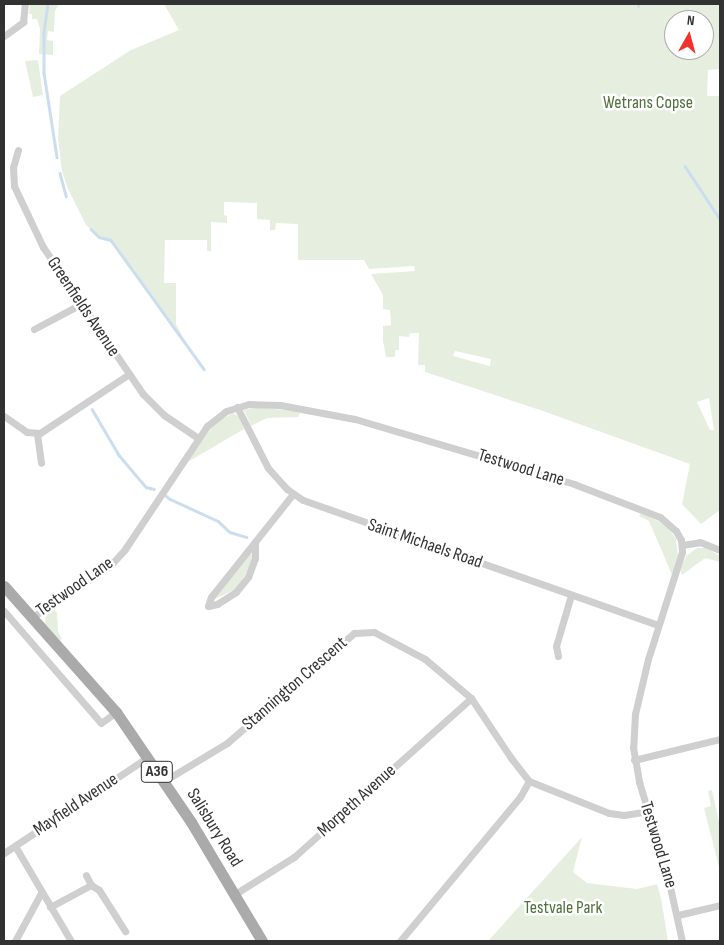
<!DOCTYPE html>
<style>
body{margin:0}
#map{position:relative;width:724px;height:945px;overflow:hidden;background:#fff;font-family:"Sofia Sans Condensed",sans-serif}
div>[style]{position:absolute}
.green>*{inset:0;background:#e6efdf}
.stream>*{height:2.5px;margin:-1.25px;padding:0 1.25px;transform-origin:1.25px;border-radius:1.25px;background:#cbdeef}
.street>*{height:7px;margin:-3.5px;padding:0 3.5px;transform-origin:3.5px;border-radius:3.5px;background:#cfcfcf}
.primary>*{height:11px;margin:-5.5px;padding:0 5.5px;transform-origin:5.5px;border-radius:5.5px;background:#aaa}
span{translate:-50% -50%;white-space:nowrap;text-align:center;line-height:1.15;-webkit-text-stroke:5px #fff;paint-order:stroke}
.shield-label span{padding:1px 4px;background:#fff;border:1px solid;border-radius:4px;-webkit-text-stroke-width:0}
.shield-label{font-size:16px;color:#323232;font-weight:700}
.park-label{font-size:18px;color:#4f713b}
.street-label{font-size:18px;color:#323232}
.frame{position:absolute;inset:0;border:5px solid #323232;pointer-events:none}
.north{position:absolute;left:664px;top:10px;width:50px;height:50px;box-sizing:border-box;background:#fff;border:1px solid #adadad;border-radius:50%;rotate:7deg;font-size:14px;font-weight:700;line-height:20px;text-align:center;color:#323232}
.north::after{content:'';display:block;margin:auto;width:18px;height:22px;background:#f1322c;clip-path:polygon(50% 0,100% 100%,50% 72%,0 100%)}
</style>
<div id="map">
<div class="green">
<div style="clip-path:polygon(30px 4px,59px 4px,55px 11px,54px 32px,48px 31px,47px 40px,53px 41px,53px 55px,39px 54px,40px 29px,37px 19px,32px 19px,32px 14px,29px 14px)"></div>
<div style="clip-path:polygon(evenodd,164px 4px,720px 4px,720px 69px,708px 70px,707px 96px,720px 96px,720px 510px,701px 524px,682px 504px,690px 464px,543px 411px,425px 372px,425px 365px,418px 365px,419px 333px,410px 333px,409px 337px,399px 336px,399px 350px,395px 350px,395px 357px,386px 357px,383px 341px,383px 326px,391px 325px,390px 310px,383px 309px,383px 295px,371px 274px,415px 271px,414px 266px,369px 269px,364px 260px,298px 260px,298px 224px,276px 223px,275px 230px,270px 230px,270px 220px,257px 219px,257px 203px,224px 202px,224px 215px,227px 216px,227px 223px,211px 222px,211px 251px,207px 251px,207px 240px,165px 240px,164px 283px,176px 283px,176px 324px,187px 345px,112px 240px,99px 237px,86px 225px,67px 187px,62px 171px,58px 138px,60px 96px,131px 50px,179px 30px,164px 4px,674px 20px,704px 20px,704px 50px,674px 50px,674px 20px,164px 4px,455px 351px,491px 359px,490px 366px,453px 356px,455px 351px,164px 4px,709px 398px,714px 430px,710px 430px,697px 402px,709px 398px)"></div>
<div style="clip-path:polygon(38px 60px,43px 95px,33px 97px,25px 61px)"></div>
<div style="clip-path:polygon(257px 407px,293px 411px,300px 413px,298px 417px,267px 418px,251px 426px,244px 410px)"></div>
<div style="clip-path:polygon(233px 413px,238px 416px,244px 429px,186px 463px,214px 424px)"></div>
<div style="clip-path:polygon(641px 513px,658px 521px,669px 529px,676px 539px,678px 556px,672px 575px,649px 521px,639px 516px)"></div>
<div style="clip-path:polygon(697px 548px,706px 548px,720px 556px,720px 562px,705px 558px,682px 575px,680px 570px,686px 556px)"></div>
<div style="clip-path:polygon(249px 554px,253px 555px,249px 569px,236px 589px,215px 599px)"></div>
<div style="clip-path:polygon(53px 607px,57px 613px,58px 631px,62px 639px,59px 640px,45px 625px,46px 613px)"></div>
<div style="clip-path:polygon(712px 790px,720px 826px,719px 867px,704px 808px,711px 806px,708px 791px)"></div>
<div style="clip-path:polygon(582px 837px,573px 872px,587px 883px,637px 889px,657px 884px,661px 898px,668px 941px,488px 941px)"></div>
</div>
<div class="stream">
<div style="left:48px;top:4px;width:29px;rotate:98deg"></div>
<div style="left:44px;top:33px;width:40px;rotate:90deg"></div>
<div style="left:44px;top:73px;width:85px;rotate:81.2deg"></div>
<div style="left:638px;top:6px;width:2px;rotate:-63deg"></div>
<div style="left:685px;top:166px;width:64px;rotate:56.6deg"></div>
<div style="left:60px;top:173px;width:24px;rotate:75deg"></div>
<div style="left:91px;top:229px;width:11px;rotate:45deg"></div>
<div style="left:99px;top:237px;width:12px;rotate:14deg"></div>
<div style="left:111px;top:240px;width:159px;rotate:54.2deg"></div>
<div style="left:92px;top:409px;width:53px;rotate:59.6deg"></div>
<div style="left:119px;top:455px;width:42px;rotate:49.8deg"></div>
<div style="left:146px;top:487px;width:8px;rotate:14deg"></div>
<div style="left:165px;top:495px;width:6px;rotate:39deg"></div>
<div style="left:170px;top:499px;width:53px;rotate:24.6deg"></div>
<div style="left:218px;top:521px;width:16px;rotate:43deg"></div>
<div style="left:230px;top:532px;width:17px;rotate:17deg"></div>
</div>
<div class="street">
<div style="left:4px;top:36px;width:24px;rotate:-36deg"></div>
<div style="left:23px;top:22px;width:18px;rotate:-84deg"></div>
<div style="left:18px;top:150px;width:18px;rotate:106deg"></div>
<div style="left:13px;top:167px;width:19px;rotate:87deg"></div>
<div style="left:14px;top:186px;width:68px;rotate:64.6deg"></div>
<div style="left:43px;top:247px;width:178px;rotate:55.8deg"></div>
<div style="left:143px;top:394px;width:30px;rotate:45deg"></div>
<div style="left:164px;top:415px;width:41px;rotate:34.1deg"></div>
<div style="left:34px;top:329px;width:53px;rotate:-28deg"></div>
<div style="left:237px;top:407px;width:68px;rotate:63.1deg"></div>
<div style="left:268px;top:468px;width:28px;rotate:48deg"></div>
<div style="left:287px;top:489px;width:19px;rotate:35deg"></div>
<div style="left:303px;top:500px;width:376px;rotate:19.4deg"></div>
<div style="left:4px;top:416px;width:28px;rotate:35deg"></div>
<div style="left:27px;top:432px;width:13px;rotate:4deg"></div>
<div style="left:40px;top:433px;width:107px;rotate:-33.5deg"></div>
<div style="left:37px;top:434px;width:29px;rotate:82deg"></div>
<div style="left:255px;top:542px;width:16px;rotate:90deg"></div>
<div style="left:255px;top:558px;width:20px;rotate:110deg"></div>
<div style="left:248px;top:577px;width:19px;rotate:129deg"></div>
<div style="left:236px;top:592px;width:22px;rotate:148deg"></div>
<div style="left:217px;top:604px;width:9px;rotate:167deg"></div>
<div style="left:208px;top:606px;width:9px;rotate:-72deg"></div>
<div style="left:211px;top:597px;width:132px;rotate:-51.5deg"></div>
<div style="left:682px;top:545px;width:18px;rotate:-9deg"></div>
<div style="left:700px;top:542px;width:22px;rotate:22deg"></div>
<div style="left:4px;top:611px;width:148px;rotate:49.1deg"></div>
<div style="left:101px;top:723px;width:19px;rotate:-36deg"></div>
<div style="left:31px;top:618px;width:93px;rotate:-33.2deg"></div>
<div style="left:109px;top:567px;width:24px;rotate:-48deg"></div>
<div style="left:125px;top:549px;width:148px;rotate:-56.3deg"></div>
<div style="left:207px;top:426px;width:24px;rotate:-38deg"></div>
<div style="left:226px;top:411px;width:24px;rotate:-17deg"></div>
<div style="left:249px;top:404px;width:31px;rotate:2deg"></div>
<div style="left:280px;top:405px;width:76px;rotate:10.6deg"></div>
<div style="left:355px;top:419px;width:228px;rotate:16.5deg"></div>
<div style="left:574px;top:484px;width:92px;rotate:21deg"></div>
<div style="left:660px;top:517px;width:21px;rotate:41deg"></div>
<div style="left:676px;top:531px;width:10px;rotate:61deg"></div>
<div style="left:681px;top:540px;width:12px;rotate:85deg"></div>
<div style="left:682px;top:552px;width:112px;rotate:107.6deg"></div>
<div style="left:648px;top:659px;width:57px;rotate:103.3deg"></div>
<div style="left:635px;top:714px;width:33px;rotate:93deg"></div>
<div style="left:633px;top:747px;width:36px;rotate:80deg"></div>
<div style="left:639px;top:782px;width:91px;rotate:72.8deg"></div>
<div style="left:666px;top:869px;width:74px;rotate:77.5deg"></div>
<div style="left:558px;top:656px;width:10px;rotate:-101deg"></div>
<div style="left:556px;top:646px;width:53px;rotate:-73.6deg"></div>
<div style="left:634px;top:760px;width:89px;rotate:-13.7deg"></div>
<div style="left:164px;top:781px;width:74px;rotate:-31.1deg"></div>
<div style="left:227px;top:743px;width:168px;rotate:-40.9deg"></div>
<div style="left:354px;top:633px;width:20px;rotate:-3deg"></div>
<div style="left:374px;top:632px;width:58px;rotate:27.9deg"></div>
<div style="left:425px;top:659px;width:60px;rotate:40.3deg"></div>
<div style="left:471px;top:698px;width:72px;rotate:56.3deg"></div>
<div style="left:511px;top:758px;width:29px;rotate:52deg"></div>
<div style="left:529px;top:781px;width:86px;rotate:21.8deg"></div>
<div style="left:609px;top:813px;width:15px;rotate:8deg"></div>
<div style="left:624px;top:815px;width:25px;rotate:-9deg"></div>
<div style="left:15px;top:846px;width:110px;rotate:59.5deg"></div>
<div style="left:4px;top:853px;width:173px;rotate:-33.7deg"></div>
<div style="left:91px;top:885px;width:9px;rotate:32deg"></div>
<div style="left:99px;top:890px;width:49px;rotate:57.6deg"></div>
<div style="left:235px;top:894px;width:70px;rotate:-32.1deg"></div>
<div style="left:294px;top:857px;width:238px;rotate:-41.9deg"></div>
<div style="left:50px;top:907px;width:47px;rotate:-28.2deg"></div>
<div style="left:91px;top:885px;width:11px;rotate:-117deg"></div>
<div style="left:678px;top:915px;width:43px;rotate:-13.4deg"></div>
<div style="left:15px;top:941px;width:55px;rotate:-61.6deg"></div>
<div style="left:400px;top:941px;width:187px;rotate:-50.2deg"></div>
<div style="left:520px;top:797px;width:18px;rotate:-61deg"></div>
</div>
<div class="primary">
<div style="left:4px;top:586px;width:169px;rotate:48.4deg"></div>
<div style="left:116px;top:712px;width:133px;rotate:55.7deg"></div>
<div style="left:191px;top:822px;width:139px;rotate:59.2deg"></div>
</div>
<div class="shield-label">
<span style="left:157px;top:772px">A36</span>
</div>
<div class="park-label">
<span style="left:648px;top:103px">Wetrans Copse</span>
<span style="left:563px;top:908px">Testvale Park</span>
</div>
<div class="street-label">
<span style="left:83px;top:307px;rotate:56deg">Greenfields Avenue</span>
<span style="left:521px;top:468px;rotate:17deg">Testwood Lane</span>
<span style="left:425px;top:544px;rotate:19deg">Saint Michaels Road</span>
<span style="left:75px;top:587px;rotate:-35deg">Testwood Lane</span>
<span style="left:295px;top:684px;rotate:-41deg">Stannington Crescent</span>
<span style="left:357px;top:801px;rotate:-42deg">Morpeth Avenue</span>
<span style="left:76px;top:805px;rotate:-34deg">Mayfield Avenue</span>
<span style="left:214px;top:828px;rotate:58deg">Salisbury Road</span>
<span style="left:658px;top:845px;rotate:73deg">Testwood Lane</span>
</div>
<div class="frame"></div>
<div class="north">N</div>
</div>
